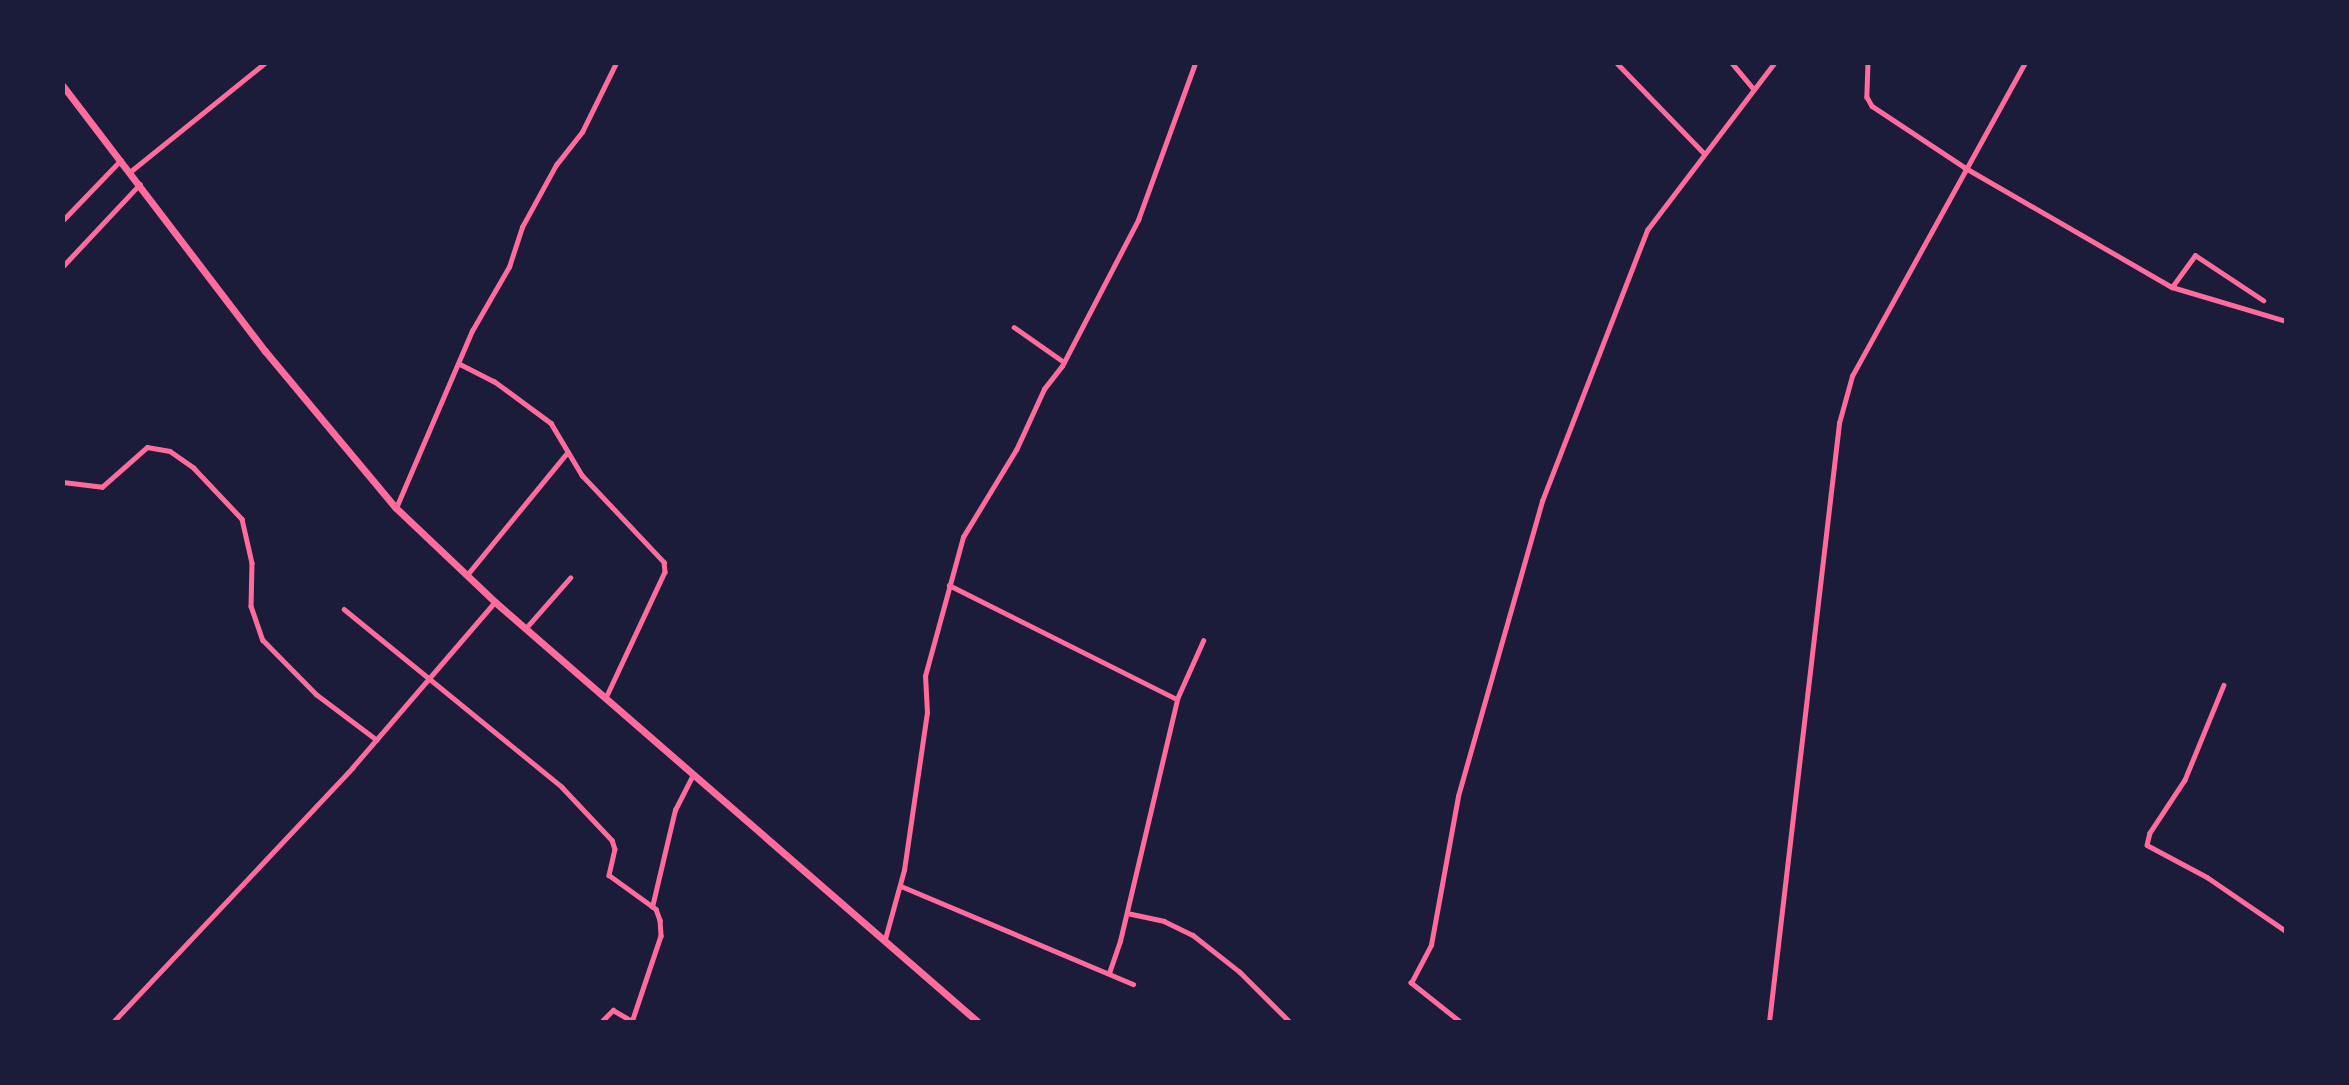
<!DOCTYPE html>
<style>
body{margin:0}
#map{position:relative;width:2349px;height:1085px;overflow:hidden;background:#1b1b3a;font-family:Helvetica,sans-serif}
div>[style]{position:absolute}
.minor>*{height:4.5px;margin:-2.25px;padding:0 2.25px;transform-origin:2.25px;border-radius:2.25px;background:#ff6b9d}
.trunk>*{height:7px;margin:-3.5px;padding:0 3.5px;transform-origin:3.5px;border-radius:3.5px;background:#ff6b9d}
span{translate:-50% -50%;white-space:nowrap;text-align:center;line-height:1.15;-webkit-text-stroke:6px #1b1b3a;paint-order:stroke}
.frame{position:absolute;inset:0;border:65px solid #1b1b3a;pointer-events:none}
</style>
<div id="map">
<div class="minor">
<div style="left:1617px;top:63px;width:124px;rotate:46deg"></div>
<div style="left:1732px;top:63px;width:34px;rotate:50deg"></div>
<div style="left:1868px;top:63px;width:34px;rotate:92deg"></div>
<div style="left:1867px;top:97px;width:10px;rotate:61deg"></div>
<div style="left:1872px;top:106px;width:110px;rotate:33.5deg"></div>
<div style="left:1964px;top:167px;width:240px;rotate:30deg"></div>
<div style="left:2172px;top:287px;width:119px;rotate:16.6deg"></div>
<div style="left:131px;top:171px;width:172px;rotate:-38.9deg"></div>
<div style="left:63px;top:220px;width:83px;rotate:-46deg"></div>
<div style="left:63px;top:266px;width:112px;rotate:-46.8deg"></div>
<div style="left:2172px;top:287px;width:39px;rotate:-54deg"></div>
<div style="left:2195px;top:255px;width:82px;rotate:33.5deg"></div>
<div style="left:1014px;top:327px;width:61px;rotate:35deg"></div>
<div style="left:460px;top:364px;width:38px;rotate:27deg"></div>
<div style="left:494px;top:381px;width:71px;rotate:36.4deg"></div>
<div style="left:551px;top:423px;width:61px;rotate:59.2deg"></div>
<div style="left:582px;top:475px;width:120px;rotate:46.7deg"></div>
<div style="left:664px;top:562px;width:10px;rotate:84deg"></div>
<div style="left:665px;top:572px;width:139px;rotate:115.1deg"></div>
<div style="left:63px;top:482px;width:39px;rotate:7deg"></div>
<div style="left:102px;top:487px;width:60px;rotate:-41.6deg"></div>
<div style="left:147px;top:447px;width:23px;rotate:10deg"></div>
<div style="left:170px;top:451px;width:29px;rotate:35deg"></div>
<div style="left:194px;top:468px;width:70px;rotate:46.7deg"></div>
<div style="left:242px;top:519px;width:45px;rotate:77.2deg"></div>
<div style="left:252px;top:563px;width:43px;rotate:91.3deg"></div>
<div style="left:251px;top:606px;width:36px;rotate:71deg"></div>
<div style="left:263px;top:640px;width:76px;rotate:45.5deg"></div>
<div style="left:316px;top:694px;width:76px;rotate:37deg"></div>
<div style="left:396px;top:508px;width:193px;rotate:-66.8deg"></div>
<div style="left:472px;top:331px;width:74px;rotate:-60deg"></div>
<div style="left:509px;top:267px;width:42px;rotate:-72deg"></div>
<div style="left:522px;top:227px;width:71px;rotate:-61.3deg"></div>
<div style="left:556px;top:165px;width:42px;rotate:-51.8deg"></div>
<div style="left:582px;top:132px;width:77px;rotate:-63.8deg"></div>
<div style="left:467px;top:575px;width:156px;rotate:-50.7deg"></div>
<div style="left:949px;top:585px;width:255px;rotate:26.6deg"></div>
<div style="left:344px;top:609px;width:281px;rotate:39.2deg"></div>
<div style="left:562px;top:787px;width:73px;rotate:46.7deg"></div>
<div style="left:612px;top:840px;width:9px;rotate:72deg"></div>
<div style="left:615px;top:849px;width:27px;rotate:103deg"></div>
<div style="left:609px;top:875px;width:58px;rotate:35.9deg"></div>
<div style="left:656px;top:909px;width:12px;rotate:70deg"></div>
<div style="left:660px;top:920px;width:16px;rotate:86deg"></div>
<div style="left:661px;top:936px;width:91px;rotate:108.6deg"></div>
<div style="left:526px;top:628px;width:67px;rotate:-48.7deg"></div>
<div style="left:2224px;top:685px;width:103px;rotate:112.3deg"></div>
<div style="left:2185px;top:780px;width:64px;rotate:123.4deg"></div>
<div style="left:2150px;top:833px;width:12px;rotate:104deg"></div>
<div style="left:2147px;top:845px;width:68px;rotate:28.1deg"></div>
<div style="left:2207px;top:877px;width:96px;rotate:34.4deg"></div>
<div style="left:901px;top:886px;width:252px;rotate:22.9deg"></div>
<div style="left:652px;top:907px;width:100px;rotate:-76.7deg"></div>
<div style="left:675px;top:810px;width:39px;rotate:-63deg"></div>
<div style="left:1127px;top:913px;width:38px;rotate:12deg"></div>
<div style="left:1164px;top:921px;width:32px;rotate:26deg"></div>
<div style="left:1193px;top:935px;width:60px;rotate:38.2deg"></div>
<div style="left:1240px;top:972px;width:71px;rotate:45deg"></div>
<div style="left:885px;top:939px;width:72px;rotate:-74.6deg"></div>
<div style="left:904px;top:870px;width:159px;rotate:-81.7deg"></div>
<div style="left:927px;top:713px;width:37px;rotate:-93deg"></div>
<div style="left:925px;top:676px;width:144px;rotate:-74.7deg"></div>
<div style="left:963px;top:537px;width:102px;rotate:-58.7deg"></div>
<div style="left:1016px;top:450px;width:67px;rotate:-65.3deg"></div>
<div style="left:1044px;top:389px;width:29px;rotate:-52deg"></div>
<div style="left:1062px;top:366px;width:165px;rotate:-62.5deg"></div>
<div style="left:1138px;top:220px;width:167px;rotate:-70deg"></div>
<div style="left:1109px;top:973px;width:34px;rotate:-71deg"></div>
<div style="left:1120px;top:941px;width:249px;rotate:-76.7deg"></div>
<div style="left:1177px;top:699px;width:64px;rotate:-65.9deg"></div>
<div style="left:113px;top:1022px;width:349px;rotate:-46.7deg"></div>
<div style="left:352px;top:768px;width:219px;rotate:-49.3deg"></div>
<div style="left:601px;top:1022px;width:17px;rotate:-45deg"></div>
<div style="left:613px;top:1010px;width:22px;rotate:30deg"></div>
<div style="left:1460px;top:1022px;width:63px;rotate:-141.5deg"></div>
<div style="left:1411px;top:983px;width:43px;rotate:-62.2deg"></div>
<div style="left:1431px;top:945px;width:151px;rotate:-79.7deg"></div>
<div style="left:1458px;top:796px;width:307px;rotate:-74.1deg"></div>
<div style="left:1542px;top:501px;width:291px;rotate:-68.8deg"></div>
<div style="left:1647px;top:230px;width:210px;rotate:-52.7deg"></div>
<div style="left:1769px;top:1022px;width:603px;rotate:-83.33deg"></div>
<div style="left:1839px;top:423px;width:49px;rotate:-74.5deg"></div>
<div style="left:1852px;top:376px;width:358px;rotate:-61.1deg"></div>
</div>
<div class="trunk">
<div style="left:63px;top:86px;width:333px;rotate:52.7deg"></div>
<div style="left:265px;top:351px;width:204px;rotate:50.2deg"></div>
<div style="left:396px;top:508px;width:137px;rotate:43.5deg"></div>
<div style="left:495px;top:602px;width:640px;rotate:41.01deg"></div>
</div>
<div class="frame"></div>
</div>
